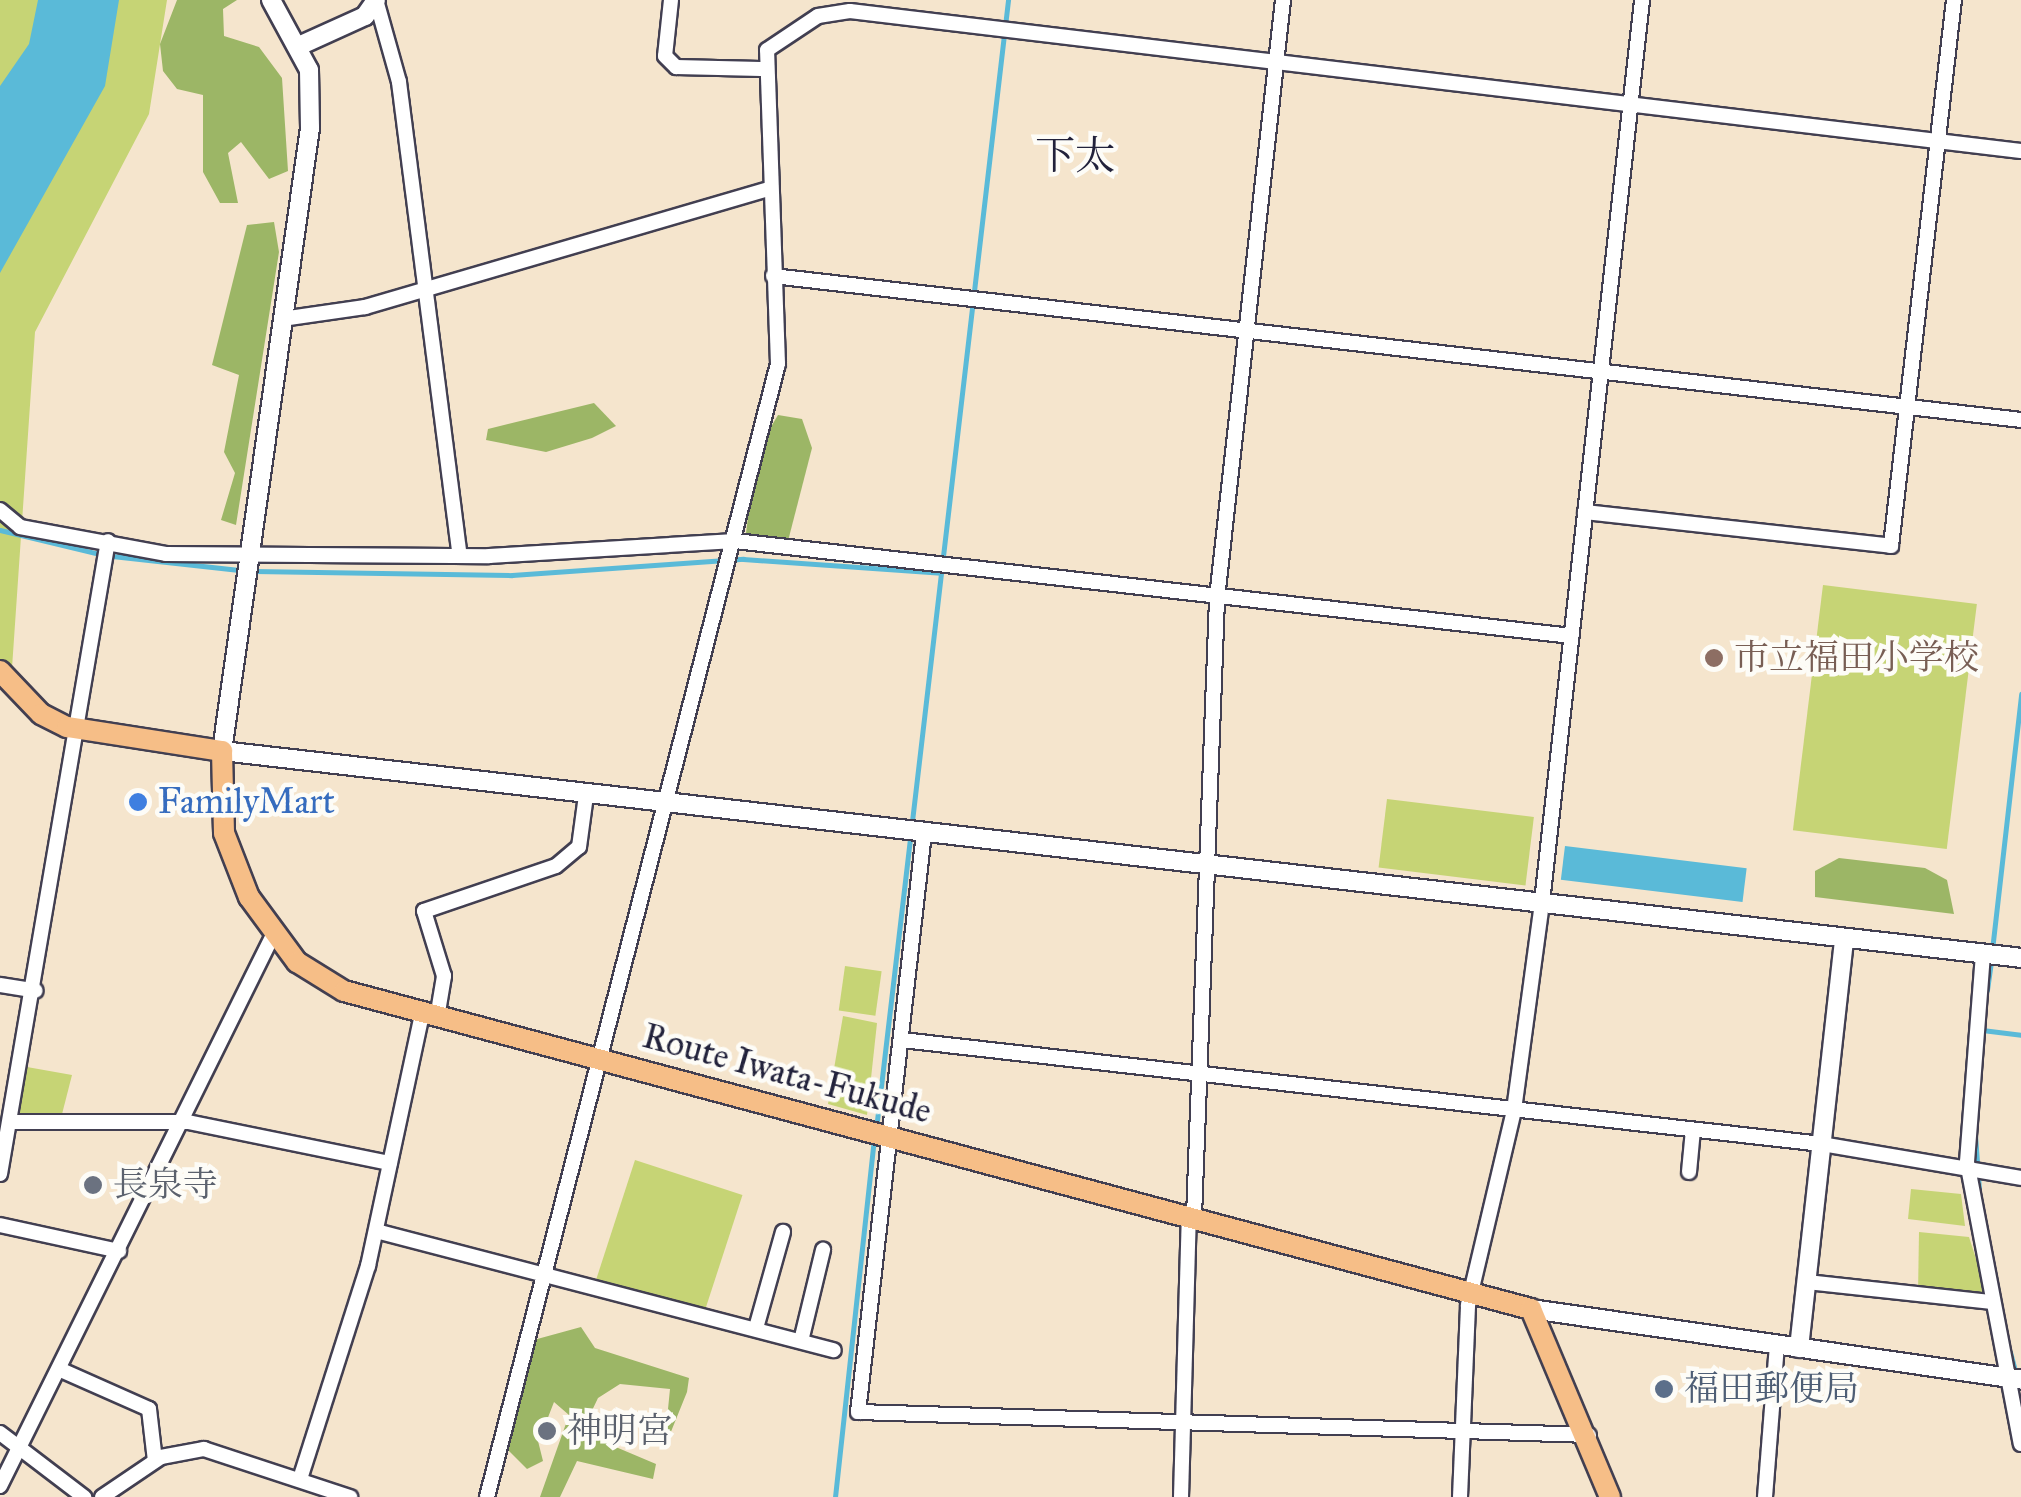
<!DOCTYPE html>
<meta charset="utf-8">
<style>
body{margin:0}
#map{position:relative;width:2021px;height:1497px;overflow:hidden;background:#f5e5cd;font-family:"IM FELL Great Primer","Noto Serif JP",serif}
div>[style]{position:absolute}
.green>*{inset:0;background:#c6d475;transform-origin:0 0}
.forest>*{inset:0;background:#9cb666}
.water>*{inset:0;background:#5abad8;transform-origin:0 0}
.stream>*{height:5px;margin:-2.5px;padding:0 2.5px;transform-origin:2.5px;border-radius:2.5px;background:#5abad8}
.roads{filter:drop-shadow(2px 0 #423f51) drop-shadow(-2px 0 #423f51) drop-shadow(0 2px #423f51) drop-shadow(0 -2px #423f51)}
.minor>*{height:14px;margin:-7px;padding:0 7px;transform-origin:7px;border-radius:7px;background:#fff}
.tertiary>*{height:18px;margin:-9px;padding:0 9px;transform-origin:9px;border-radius:9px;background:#fff}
.primary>*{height:20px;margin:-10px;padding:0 10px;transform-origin:10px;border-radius:10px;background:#f6be87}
.dots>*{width:28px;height:28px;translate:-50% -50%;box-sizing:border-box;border:5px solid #fdfcf7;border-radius:50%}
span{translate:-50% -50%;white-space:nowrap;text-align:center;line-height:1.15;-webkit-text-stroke:9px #fdfcf7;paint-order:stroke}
.education-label{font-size:35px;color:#785e54}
.left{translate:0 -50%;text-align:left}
.shop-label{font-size:35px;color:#366cbe}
.street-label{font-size:35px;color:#22223b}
.worship-label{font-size:35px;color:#5b616d}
.service-label{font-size:35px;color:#4e5e75}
.quarter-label{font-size:40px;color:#22223b}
</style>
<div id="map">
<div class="green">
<div style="clip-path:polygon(0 0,167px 0,149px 114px,35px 332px,12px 668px,0 668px)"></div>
<div style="left:1823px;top:585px;width:155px;height:247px;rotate:7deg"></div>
<div style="left:1387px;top:799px;width:148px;height:69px;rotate:7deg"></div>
<div style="left:845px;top:966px;width:37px;height:45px;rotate:8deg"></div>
<div style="clip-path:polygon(843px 1016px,877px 1023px,867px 1115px,828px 1104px)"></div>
<div style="clip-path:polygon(27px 1067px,72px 1075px,60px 1122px,14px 1122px)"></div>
<div style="left:635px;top:1160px;width:113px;height:129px;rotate:18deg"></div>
<div style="clip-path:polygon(1911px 1189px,1961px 1194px,1965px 1226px,1908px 1219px)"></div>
<div style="clip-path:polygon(1919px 1232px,1969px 1237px,1990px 1302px,1918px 1294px)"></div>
</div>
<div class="forest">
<div style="clip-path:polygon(177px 0,237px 0,223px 9px,224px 36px,259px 47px,282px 78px,288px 171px,269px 179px,241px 142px,228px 153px,238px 203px,220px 203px,203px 172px,203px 95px,177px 89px,163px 71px,160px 44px)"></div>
<div style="clip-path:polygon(274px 222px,279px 252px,236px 525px,221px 520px,235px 473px,224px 452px,239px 375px,212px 365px,247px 225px)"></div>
<div style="clip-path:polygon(594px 403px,616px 426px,592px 438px,546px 452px,486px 440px,488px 429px)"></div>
<div style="clip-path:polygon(778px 415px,802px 419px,812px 448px,788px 541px,746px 533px,756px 452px)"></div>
<div style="clip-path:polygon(1839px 858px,1925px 868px,1947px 880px,1954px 914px,1815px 897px,1815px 871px)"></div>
<div style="clip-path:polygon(581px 1327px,595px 1348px,689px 1378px,687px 1392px,664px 1449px,670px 1389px,620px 1384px,598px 1398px,587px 1421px,585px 1434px,656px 1464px,653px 1479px,577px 1461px,560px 1497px,540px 1497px,569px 1415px,554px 1402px,547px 1420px,534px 1425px,543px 1461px,527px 1469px,508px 1450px,508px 1420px,530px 1341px)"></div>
</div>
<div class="water">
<div style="clip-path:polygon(38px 0,119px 0,105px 86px,0 273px,0 86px,29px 44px)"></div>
<div style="left:1565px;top:846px;width:183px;height:34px;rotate:7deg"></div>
</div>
<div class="stream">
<div style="left:0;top:530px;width:106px;rotate:13.6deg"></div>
<div style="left:103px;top:555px;width:146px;rotate:6.3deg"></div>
<div style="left:248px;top:571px;width:264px;rotate:0.9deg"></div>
<div style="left:512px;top:575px;width:232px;rotate:-4deg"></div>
<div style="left:743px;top:559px;width:198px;rotate:4deg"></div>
<div style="left:1992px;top:950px;width:258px;rotate:-83.5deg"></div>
<div style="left:1987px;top:990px;width:29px;rotate:-82deg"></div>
<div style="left:1982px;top:1030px;width:39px;rotate:7deg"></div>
<div style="left:876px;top:1129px;width:1137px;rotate:-83.33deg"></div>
<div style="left:1975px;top:1135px;width:54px;rotate:85.8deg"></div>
<div style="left:2010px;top:1352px;width:24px;rotate:75deg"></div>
<div style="left:835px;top:1497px;width:359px;rotate:-83.8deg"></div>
</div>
<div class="roads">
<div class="minor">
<div style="left:376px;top:0;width:85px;rotate:74.3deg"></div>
<div style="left:399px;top:82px;width:477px;rotate:82.7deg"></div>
<div style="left:671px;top:0;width:56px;rotate:96.1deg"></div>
<div style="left:665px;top:56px;width:16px;rotate:45deg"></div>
<div style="left:676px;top:67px;width:85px;rotate:1.3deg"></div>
<div style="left:773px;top:276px;width:1256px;rotate:6.58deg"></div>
<div style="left:282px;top:319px;width:84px;rotate:-8.2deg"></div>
<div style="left:365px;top:307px;width:420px;rotate:-16.3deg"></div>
<div style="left:0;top:510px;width:26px;rotate:40deg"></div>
<div style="left:20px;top:527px;width:148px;rotate:10.5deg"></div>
<div style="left:166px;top:554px;width:323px;rotate:0.4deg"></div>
<div style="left:489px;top:556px;width:246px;rotate:-3.5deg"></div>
<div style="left:735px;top:541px;width:842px;rotate:6.48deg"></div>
<div style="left:1585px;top:512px;width:308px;rotate:6.3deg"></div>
<div style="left:1891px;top:546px;width:550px;rotate:-83.42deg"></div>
<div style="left:924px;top:833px;width:583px;rotate:96.5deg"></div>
<div style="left:858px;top:1412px;width:731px;rotate:1.8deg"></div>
<div style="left:1983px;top:954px;width:209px;rotate:94.4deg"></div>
<div style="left:1967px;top:1162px;width:287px;rotate:79.2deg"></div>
<div style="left:0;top:985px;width:36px;rotate:9deg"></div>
<div style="left:437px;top:1018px;width:43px;rotate:-80.5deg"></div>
<div style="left:444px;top:976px;width:68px;rotate:-107.1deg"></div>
<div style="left:424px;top:911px;width:139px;rotate:-18.8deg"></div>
<div style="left:556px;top:866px;width:30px;rotate:-40deg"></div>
<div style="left:579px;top:847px;width:52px;rotate:-82.3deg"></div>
<div style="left:902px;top:1040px;width:926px;rotate:6.45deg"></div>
<div style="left:1822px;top:1144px;width:202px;rotate:9.7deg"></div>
<div style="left:14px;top:1122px;width:174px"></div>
<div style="left:188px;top:1122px;width:206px;rotate:11.5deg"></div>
<div style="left:1689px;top:1172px;width:42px;rotate:-84.6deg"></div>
<div style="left:0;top:1174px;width:642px;rotate:-80.32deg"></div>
<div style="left:1194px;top:1217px;width:619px;rotate:-87.87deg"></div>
<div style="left:1217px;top:598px;width:602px;rotate:-83.7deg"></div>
<div style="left:0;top:1225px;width:122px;rotate:12.3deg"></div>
<div style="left:376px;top:1231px;width:473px;rotate:14.6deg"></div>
<div style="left:1807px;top:1282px;width:184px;rotate:6.2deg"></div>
<div style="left:756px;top:1328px;width:100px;rotate:-74.3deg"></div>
<div style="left:801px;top:1341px;width:94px;rotate:-76.4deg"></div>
<div style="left:61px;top:1370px;width:96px;rotate:23.9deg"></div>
<div style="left:149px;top:1409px;width:52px;rotate:83.4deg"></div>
<div style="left:0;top:1433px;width:106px;rotate:37.3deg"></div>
<div style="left:300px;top:1479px;width:224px;rotate:-72.3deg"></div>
<div style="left:368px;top:1266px;width:257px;rotate:-77.9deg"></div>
<div style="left:0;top:1486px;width:613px;rotate:-63.64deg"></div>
<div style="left:102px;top:1497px;width:71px;rotate:-34.1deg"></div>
<div style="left:161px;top:1457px;width:44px;rotate:-10.5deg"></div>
<div style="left:204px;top:1449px;width:154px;rotate:18.2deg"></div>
<div style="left:487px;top:1497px;width:1170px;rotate:-75.6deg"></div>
<div style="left:778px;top:364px;width:314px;rotate:-92deg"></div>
<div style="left:767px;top:50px;width:61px;rotate:-33.7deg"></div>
<div style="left:818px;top:16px;width:32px;rotate:-9deg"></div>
<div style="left:850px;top:11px;width:1179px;rotate:6.82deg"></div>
<div style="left:1181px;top:1497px;width:281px;rotate:-88.4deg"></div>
<div style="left:1460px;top:1497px;width:192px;rotate:-87.6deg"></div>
<div style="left:1468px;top:1305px;width:200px;rotate:-76.7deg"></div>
<div style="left:1514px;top:1110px;width:210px;rotate:-82.3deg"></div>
<div style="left:1542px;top:902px;width:908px;rotate:-83.67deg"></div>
<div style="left:1765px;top:1497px;width:152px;rotate:-85.5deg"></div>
</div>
<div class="tertiary">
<div style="left:271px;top:0;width:80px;rotate:61.5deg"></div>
<div style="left:309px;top:70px;width:58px;rotate:89deg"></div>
<div style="left:310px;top:128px;width:629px;rotate:98.04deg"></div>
<div style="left:222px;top:751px;width:1811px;rotate:6.56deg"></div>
<div style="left:301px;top:45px;width:70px;rotate:-24.4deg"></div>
<div style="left:365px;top:16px;width:19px;rotate:-55deg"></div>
<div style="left:1531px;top:1309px;width:495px;rotate:8.2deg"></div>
<div style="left:1799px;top:1348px;width:410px;rotate:-83.7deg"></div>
</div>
<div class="primary">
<div style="left:0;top:671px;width:59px;rotate:46.4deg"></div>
<div style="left:41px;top:714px;width:29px;rotate:27deg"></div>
<div style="left:67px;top:727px;width:157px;rotate:8.8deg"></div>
<div style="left:222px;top:751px;width:82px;rotate:88.6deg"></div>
<div style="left:224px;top:833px;width:69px;rotate:68.7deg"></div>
<div style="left:249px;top:897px;width:81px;rotate:53.6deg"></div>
<div style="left:297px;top:962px;width:55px;rotate:31.7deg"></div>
<div style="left:344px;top:991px;width:1229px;rotate:15deg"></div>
<div style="left:1531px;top:1309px;width:204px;rotate:67.2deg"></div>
</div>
</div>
<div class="dots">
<div style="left:1714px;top:658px;background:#8d6e63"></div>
<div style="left:138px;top:802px;background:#3f7fe0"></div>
<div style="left:93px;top:1185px;background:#6b7280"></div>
<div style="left:1664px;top:1389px;background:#5c6f8a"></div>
<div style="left:547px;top:1431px;background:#6b7280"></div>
</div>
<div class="education-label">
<span class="left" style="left:1734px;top:658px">市立福田小学校</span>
</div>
<div class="shop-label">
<span class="left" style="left:158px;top:802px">FamilyMart</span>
</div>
<div class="street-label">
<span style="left:787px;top:1074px;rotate:15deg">Route Iwata-Fukude</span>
</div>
<div class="worship-label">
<span class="left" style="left:113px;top:1185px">長泉寺</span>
<span class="left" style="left:567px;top:1431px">神明宮</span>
</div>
<div class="service-label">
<span class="left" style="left:1684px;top:1389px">福田郵便局</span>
</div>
<div class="quarter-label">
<span style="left:1075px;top:156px">下太</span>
</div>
</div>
